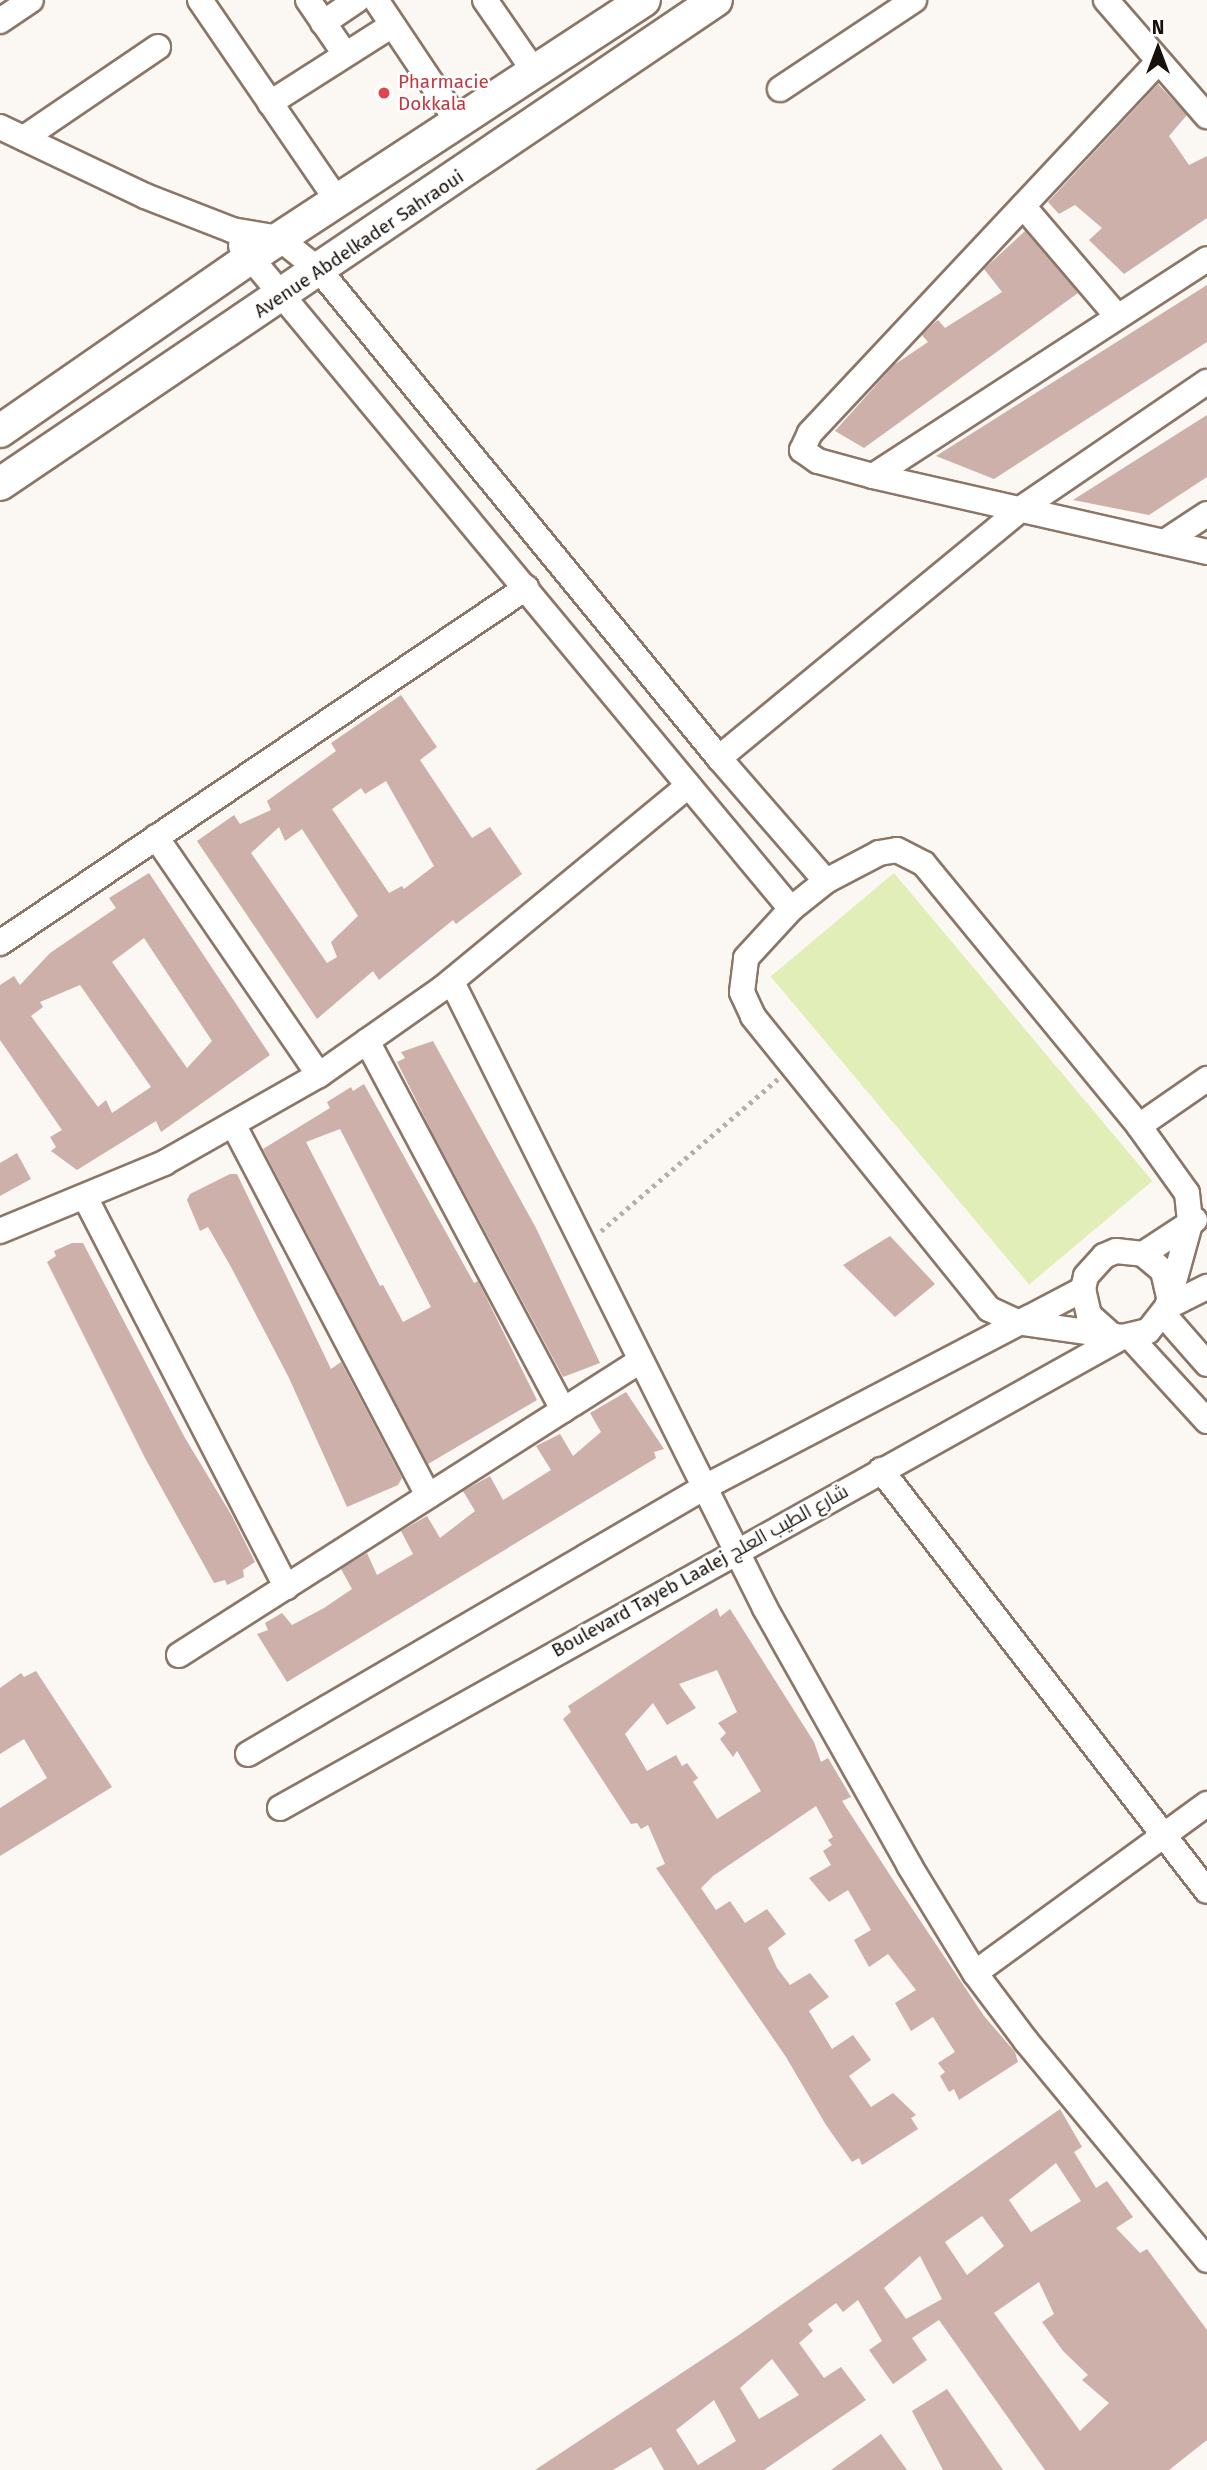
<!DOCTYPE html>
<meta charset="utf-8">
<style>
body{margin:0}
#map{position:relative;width:1207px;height:2470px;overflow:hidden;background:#fbf7f3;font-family:"Fira Sans",Cairo,sans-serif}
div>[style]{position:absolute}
.green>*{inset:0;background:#e1eeb7;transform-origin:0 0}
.building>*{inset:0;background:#ccb0a9}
.path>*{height:4.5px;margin-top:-2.25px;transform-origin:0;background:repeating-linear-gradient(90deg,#b4afaa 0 3.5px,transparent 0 8.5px)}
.roads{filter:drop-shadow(2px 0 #8b7667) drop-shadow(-2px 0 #8b7667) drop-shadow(0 2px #8b7667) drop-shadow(0 -2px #8b7667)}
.minor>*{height:24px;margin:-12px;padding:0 12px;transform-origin:12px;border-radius:12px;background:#fff}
.major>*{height:32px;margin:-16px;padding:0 16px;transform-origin:16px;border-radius:16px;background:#fff}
.dots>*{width:19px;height:19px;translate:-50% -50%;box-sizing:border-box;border:4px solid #fff;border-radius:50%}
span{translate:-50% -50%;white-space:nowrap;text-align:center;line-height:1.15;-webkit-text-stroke:5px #fff;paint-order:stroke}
.health-label{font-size:19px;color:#be3a42}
.left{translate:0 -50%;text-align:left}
.street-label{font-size:19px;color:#18100a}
.north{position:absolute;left:1123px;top:14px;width:70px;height:70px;-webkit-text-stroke:5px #fff;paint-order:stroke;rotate:0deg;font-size:19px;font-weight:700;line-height:28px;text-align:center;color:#18100a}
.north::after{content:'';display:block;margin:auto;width:24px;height:32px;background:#18100a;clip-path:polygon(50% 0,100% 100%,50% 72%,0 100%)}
</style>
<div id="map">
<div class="green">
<div style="left:894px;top:873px;width:402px;height:161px;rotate:50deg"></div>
</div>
<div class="building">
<div style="clip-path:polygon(1158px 84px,1187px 115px,1169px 136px,1189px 165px,1207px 156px,1207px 218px,1124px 274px,1089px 240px,1102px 228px,1075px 205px,1059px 214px,1048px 202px)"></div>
<div style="clip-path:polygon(1025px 231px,1078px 293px,864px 448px,835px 431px,894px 365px,928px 342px,922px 335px,933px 324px,938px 320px,945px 328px,1002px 292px,984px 269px)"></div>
<div style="clip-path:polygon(1207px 285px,1207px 342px,994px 479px,936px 456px)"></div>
<div style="clip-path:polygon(1207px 415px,1207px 477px,1149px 515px,1073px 500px)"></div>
<div style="clip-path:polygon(evenodd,401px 695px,437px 747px,420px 760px,472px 838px,490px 827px,522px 874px,456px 924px,453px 920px,379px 980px,373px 971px,317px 1019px,197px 841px,234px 815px,240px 824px,271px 810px,267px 801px,336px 751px,331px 743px,401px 695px,386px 781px,434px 866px,404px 889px,402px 886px,389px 893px,332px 809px,361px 788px,365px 794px,386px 781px,401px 695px,279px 827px,285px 841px,302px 829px,358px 916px,331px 942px,337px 957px,327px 963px,251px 853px,279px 827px)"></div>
<div style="clip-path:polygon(evenodd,149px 873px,270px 1055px,161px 1132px,156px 1121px,77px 1170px,51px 1151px,56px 1147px,50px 1137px,62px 1130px,0 1040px,0 985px,14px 976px,20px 985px,50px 953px,116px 908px,109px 898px,149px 873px,144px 938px,212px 1041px,187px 1068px,112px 962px,144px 938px,149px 873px,80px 985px,151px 1087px,112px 1113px,106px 1100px,98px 1107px,31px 1016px,43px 1007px,40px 1002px,80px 985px)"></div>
<div style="clip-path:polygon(433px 1041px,536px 1228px,600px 1363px,563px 1377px,431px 1130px,397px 1062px,405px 1058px,401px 1052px)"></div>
<div style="clip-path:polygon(evenodd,364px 1084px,474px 1283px,478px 1281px,537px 1400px,428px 1464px,263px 1149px,330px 1108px,327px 1102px,351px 1087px,353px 1091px,364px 1084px,340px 1129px,431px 1307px,403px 1322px,383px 1285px,380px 1286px,306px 1142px,340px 1129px)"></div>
<div style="clip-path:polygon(17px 1153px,31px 1179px,0 1196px,0 1163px)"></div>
<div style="clip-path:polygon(230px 1174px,237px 1174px,331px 1369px,341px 1362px,402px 1478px,398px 1485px,347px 1507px,289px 1378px,231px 1267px,208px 1227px,200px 1231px,187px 1200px,190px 1194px)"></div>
<div style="clip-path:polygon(890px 1236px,935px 1284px,895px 1317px,843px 1265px)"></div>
<div style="clip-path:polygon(72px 1243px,83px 1243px,185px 1438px,232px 1516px,255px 1562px,243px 1570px,244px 1577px,227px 1585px,225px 1580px,214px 1583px,145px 1458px,47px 1262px,56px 1256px,54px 1251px)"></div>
<div style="clip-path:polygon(626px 1392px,664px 1449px,654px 1452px,656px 1458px,287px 1682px,257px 1634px,268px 1630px,265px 1623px,282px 1613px,292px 1625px,324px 1608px,352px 1589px,341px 1569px,367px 1553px,377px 1575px,413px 1554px,401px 1531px,427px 1516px,440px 1538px,475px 1511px,463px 1491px,490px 1476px,503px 1500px,551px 1470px,536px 1446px,560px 1434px,573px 1456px,601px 1432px,590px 1413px)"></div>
<div style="clip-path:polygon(evenodd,717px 1608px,720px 1617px,730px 1609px,814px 1742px,821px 1762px,828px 1758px,851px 1797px,842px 1801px,899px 1889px,984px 2016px,1015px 2052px,1018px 2062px,959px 2100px,954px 2089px,949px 2092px,940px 2076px,945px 2072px,938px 2063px,955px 2052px,933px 2017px,911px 2031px,895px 2003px,916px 1990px,888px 1954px,869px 1967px,854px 1940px,871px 1930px,848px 1890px,829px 1902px,809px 1878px,831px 1865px,823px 1851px,832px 1845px,828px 1840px,833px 1837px,816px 1806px,713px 1876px,701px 1888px,716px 1910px,730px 1901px,745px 1923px,767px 1909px,786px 1934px,768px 1948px,777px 1968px,790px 1985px,810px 1973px,829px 1997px,809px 2011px,832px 2049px,853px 2035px,871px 2060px,849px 2076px,871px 2107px,893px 2093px,916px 2115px,911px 2118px,918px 2129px,862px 2165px,859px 2158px,852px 2162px,826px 2125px,786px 2057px,656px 1868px,665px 1864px,648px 1825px,641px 1829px,637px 1823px,631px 1824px,563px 1719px,571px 1712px,568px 1706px,717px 1608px,717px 1670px,737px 1712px,718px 1723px,726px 1733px,720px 1739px,733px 1757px,737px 1751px,761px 1791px,717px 1819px,693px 1782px,698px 1778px,687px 1763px,682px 1766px,676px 1755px,647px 1771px,625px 1734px,653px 1703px,667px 1725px,696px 1708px,679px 1684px,717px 1670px)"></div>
<div style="clip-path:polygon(36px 1671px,112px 1787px,0 1856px,0 1808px,47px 1778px,24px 1739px,0 1754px,0 1688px,21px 1673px,24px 1677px)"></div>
<div style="clip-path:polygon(evenodd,1060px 2109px,1082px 2147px,1074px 2152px,1096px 2188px,1107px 2181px,1133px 2217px,1116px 2228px,1140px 2253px,1147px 2249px,1207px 2330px,1207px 2440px,1169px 2470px,1045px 2470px,939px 2320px,912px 2338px,927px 2360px,893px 2384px,869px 2350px,882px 2341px,858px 2300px,843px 2312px,836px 2303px,808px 2324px,813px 2331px,799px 2343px,824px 2378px,841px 2367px,866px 2400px,764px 2470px,664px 2470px,651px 2447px,613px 2470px,535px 2470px,733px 2339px,1060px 2109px,1056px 2163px,1081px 2201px,1031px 2232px,1009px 2200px,1056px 2163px,1060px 2109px,982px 2216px,1004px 2246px,967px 2275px,945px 2242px,982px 2216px,1060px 2109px,920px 2256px,942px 2299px,906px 2319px,884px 2288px,920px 2256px,1060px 2109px,1039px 2282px,1054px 2314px,1042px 2322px,1063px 2351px,1088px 2375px,1082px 2380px,1109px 2403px,1080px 2431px,994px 2313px,1039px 2282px,1060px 2109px,772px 2359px,799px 2395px,759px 2419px,740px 2388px,772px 2359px,1060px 2109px,714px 2400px,736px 2441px,698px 2465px,676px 2430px,714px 2400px)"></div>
<div style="clip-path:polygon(947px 2389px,1003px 2470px,943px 2470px,912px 2411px)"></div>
<div style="clip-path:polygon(881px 2434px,907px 2470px,831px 2470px)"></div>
</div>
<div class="path">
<div style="left:601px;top:1231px;width:233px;rotate:-40.7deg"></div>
</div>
<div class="roads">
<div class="minor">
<div style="left:200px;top:0;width:242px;rotate:55.6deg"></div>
<div style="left:308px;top:0;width:65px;rotate:55.6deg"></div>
<div style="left:376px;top:0;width:146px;rotate:56.2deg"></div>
<div style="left:485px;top:0;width:86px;rotate:55.4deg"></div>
<div style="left:1106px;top:0;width:154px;rotate:49deg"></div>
<div style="left:0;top:21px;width:37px;rotate:-34deg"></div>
<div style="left:323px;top:23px;width:41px;rotate:-34.1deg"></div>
<div style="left:1158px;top:62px;width:509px;rotate:133.17deg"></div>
<div style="left:810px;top:433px;width:19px;rotate:115deg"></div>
<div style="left:802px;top:450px;width:19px;rotate:35deg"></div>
<div style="left:818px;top:461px;width:57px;rotate:15.3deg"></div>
<div style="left:873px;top:476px;width:343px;rotate:12.8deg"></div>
<div style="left:780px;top:89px;width:161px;rotate:-33.6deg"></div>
<div style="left:270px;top:103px;width:143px;rotate:-32.5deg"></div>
<div style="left:0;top:127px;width:161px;rotate:25.4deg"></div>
<div style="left:145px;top:196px;width:93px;rotate:21.3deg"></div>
<div style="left:232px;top:230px;width:48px;rotate:9.7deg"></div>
<div style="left:279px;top:238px;width:53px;rotate:38.8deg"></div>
<div style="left:320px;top:271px;width:630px;rotate:50.67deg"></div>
<div style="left:719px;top:758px;width:163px;rotate:49deg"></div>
<div style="left:24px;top:138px;width:162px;rotate:-34.2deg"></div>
<div style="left:1023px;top:206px;width:145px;rotate:49.5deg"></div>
<div style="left:241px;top:246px;width:861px;rotate:50.32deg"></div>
<div style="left:873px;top:476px;width:398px;rotate:-33deg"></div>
<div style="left:1166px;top:541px;width:49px;rotate:-33.4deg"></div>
<div style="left:719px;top:758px;width:393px;rotate:-39.5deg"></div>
<div style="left:1022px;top:508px;width:224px;rotate:-34.3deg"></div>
<div style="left:156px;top:837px;width:288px;rotate:55.6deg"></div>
<div style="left:897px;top:850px;width:30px;rotate:27deg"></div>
<div style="left:924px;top:864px;width:339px;rotate:50.6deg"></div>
<div style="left:1139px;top:1126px;width:82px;rotate:54.4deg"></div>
<div style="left:1187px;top:1193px;width:31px;rotate:84deg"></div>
<div style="left:1190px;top:1224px;width:86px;rotate:105.5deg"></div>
<div style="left:1167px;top:1307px;width:31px;rotate:128deg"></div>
<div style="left:1148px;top:1331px;width:27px;rotate:167deg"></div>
<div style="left:1122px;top:1337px;width:106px;rotate:-171.9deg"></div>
<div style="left:1017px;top:1322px;width:31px;rotate:-155deg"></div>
<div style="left:989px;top:1309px;width:376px;rotate:-128.9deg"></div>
<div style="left:753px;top:1016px;width:26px;rotate:-115deg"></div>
<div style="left:742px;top:992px;width:34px;rotate:-83deg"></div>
<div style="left:746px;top:958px;width:67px;rotate:-47.4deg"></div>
<div style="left:791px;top:909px;width:45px;rotate:-38.7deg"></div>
<div style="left:826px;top:881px;width:60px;rotate:-27.8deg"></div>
<div style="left:879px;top:853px;width:18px;rotate:-9deg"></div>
<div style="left:0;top:943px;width:635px;rotate:-34.02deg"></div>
<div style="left:452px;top:982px;width:700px;rotate:63.43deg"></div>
<div style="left:765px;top:1608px;width:295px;rotate:60.7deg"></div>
<div style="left:909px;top:1865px;width:127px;rotate:58.6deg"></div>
<div style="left:975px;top:1973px;width:85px;rotate:53.1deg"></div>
<div style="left:1026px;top:2041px;width:284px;rotate:50.4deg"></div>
<div style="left:367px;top:1041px;width:418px;rotate:62deg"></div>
<div style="left:233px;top:1124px;width:420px;rotate:62.3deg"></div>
<div style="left:1139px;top:1126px;width:83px;rotate:-34.7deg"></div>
<div style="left:86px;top:1199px;width:437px;rotate:62.7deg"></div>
<div style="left:0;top:1231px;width:178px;rotate:-22.5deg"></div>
<div style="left:164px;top:1163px;width:178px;rotate:-29.6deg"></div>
<div style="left:319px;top:1075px;width:151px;rotate:-35.1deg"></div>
<div style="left:443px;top:988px;width:318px;rotate:-39.5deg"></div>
<div style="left:1143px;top:1254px;width:62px;rotate:-33.2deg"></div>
<div style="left:1167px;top:1307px;width:45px;rotate:-26.6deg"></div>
<div style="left:1164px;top:1315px;width:65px;rotate:48.7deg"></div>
<div style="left:1109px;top:1333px;width:27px;rotate:-138deg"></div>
<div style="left:1089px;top:1315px;width:27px;rotate:-103deg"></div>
<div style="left:1083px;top:1289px;width:13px;rotate:-77deg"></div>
<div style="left:1086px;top:1276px;width:27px;rotate:-48deg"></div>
<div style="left:1104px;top:1256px;width:13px;rotate:-23deg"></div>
<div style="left:1116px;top:1251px;width:27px;rotate:6deg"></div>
<div style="left:1143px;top:1254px;width:26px;rotate:40deg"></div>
<div style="left:1163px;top:1271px;width:26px;rotate:77deg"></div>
<div style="left:1130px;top:1337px;width:114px;rotate:47.5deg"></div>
<div style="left:881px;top:1470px;width:532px;rotate:52.25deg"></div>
<div style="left:179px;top:1655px;width:547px;rotate:-32.53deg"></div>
<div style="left:248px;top:1754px;width:529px;rotate:-30.3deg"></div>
<div style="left:705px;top:1487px;width:427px;rotate:-27.6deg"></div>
<div style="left:280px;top:1808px;width:965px;rotate:-29.22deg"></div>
<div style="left:975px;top:1973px;width:287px;rotate:-36.1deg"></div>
</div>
<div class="major">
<div style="left:0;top:431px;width:302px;rotate:-34.7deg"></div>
<div style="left:248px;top:259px;width:473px;rotate:-33.2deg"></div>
<div style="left:0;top:484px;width:864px;rotate:-34.06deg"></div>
</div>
</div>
<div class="dots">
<div style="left:384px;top:93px;background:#e0444e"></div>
</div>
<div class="health-label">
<span class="left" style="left:398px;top:93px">Pharmacie<br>Dokkala</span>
</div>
<div class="street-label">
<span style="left:359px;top:244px;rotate:-34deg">Avenue Abdelkader Sahraoui</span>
<span style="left:700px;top:1571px;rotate:-29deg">Boulevard Tayeb Laalej شارع الطيب العلج</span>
</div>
<div class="north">N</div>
</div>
